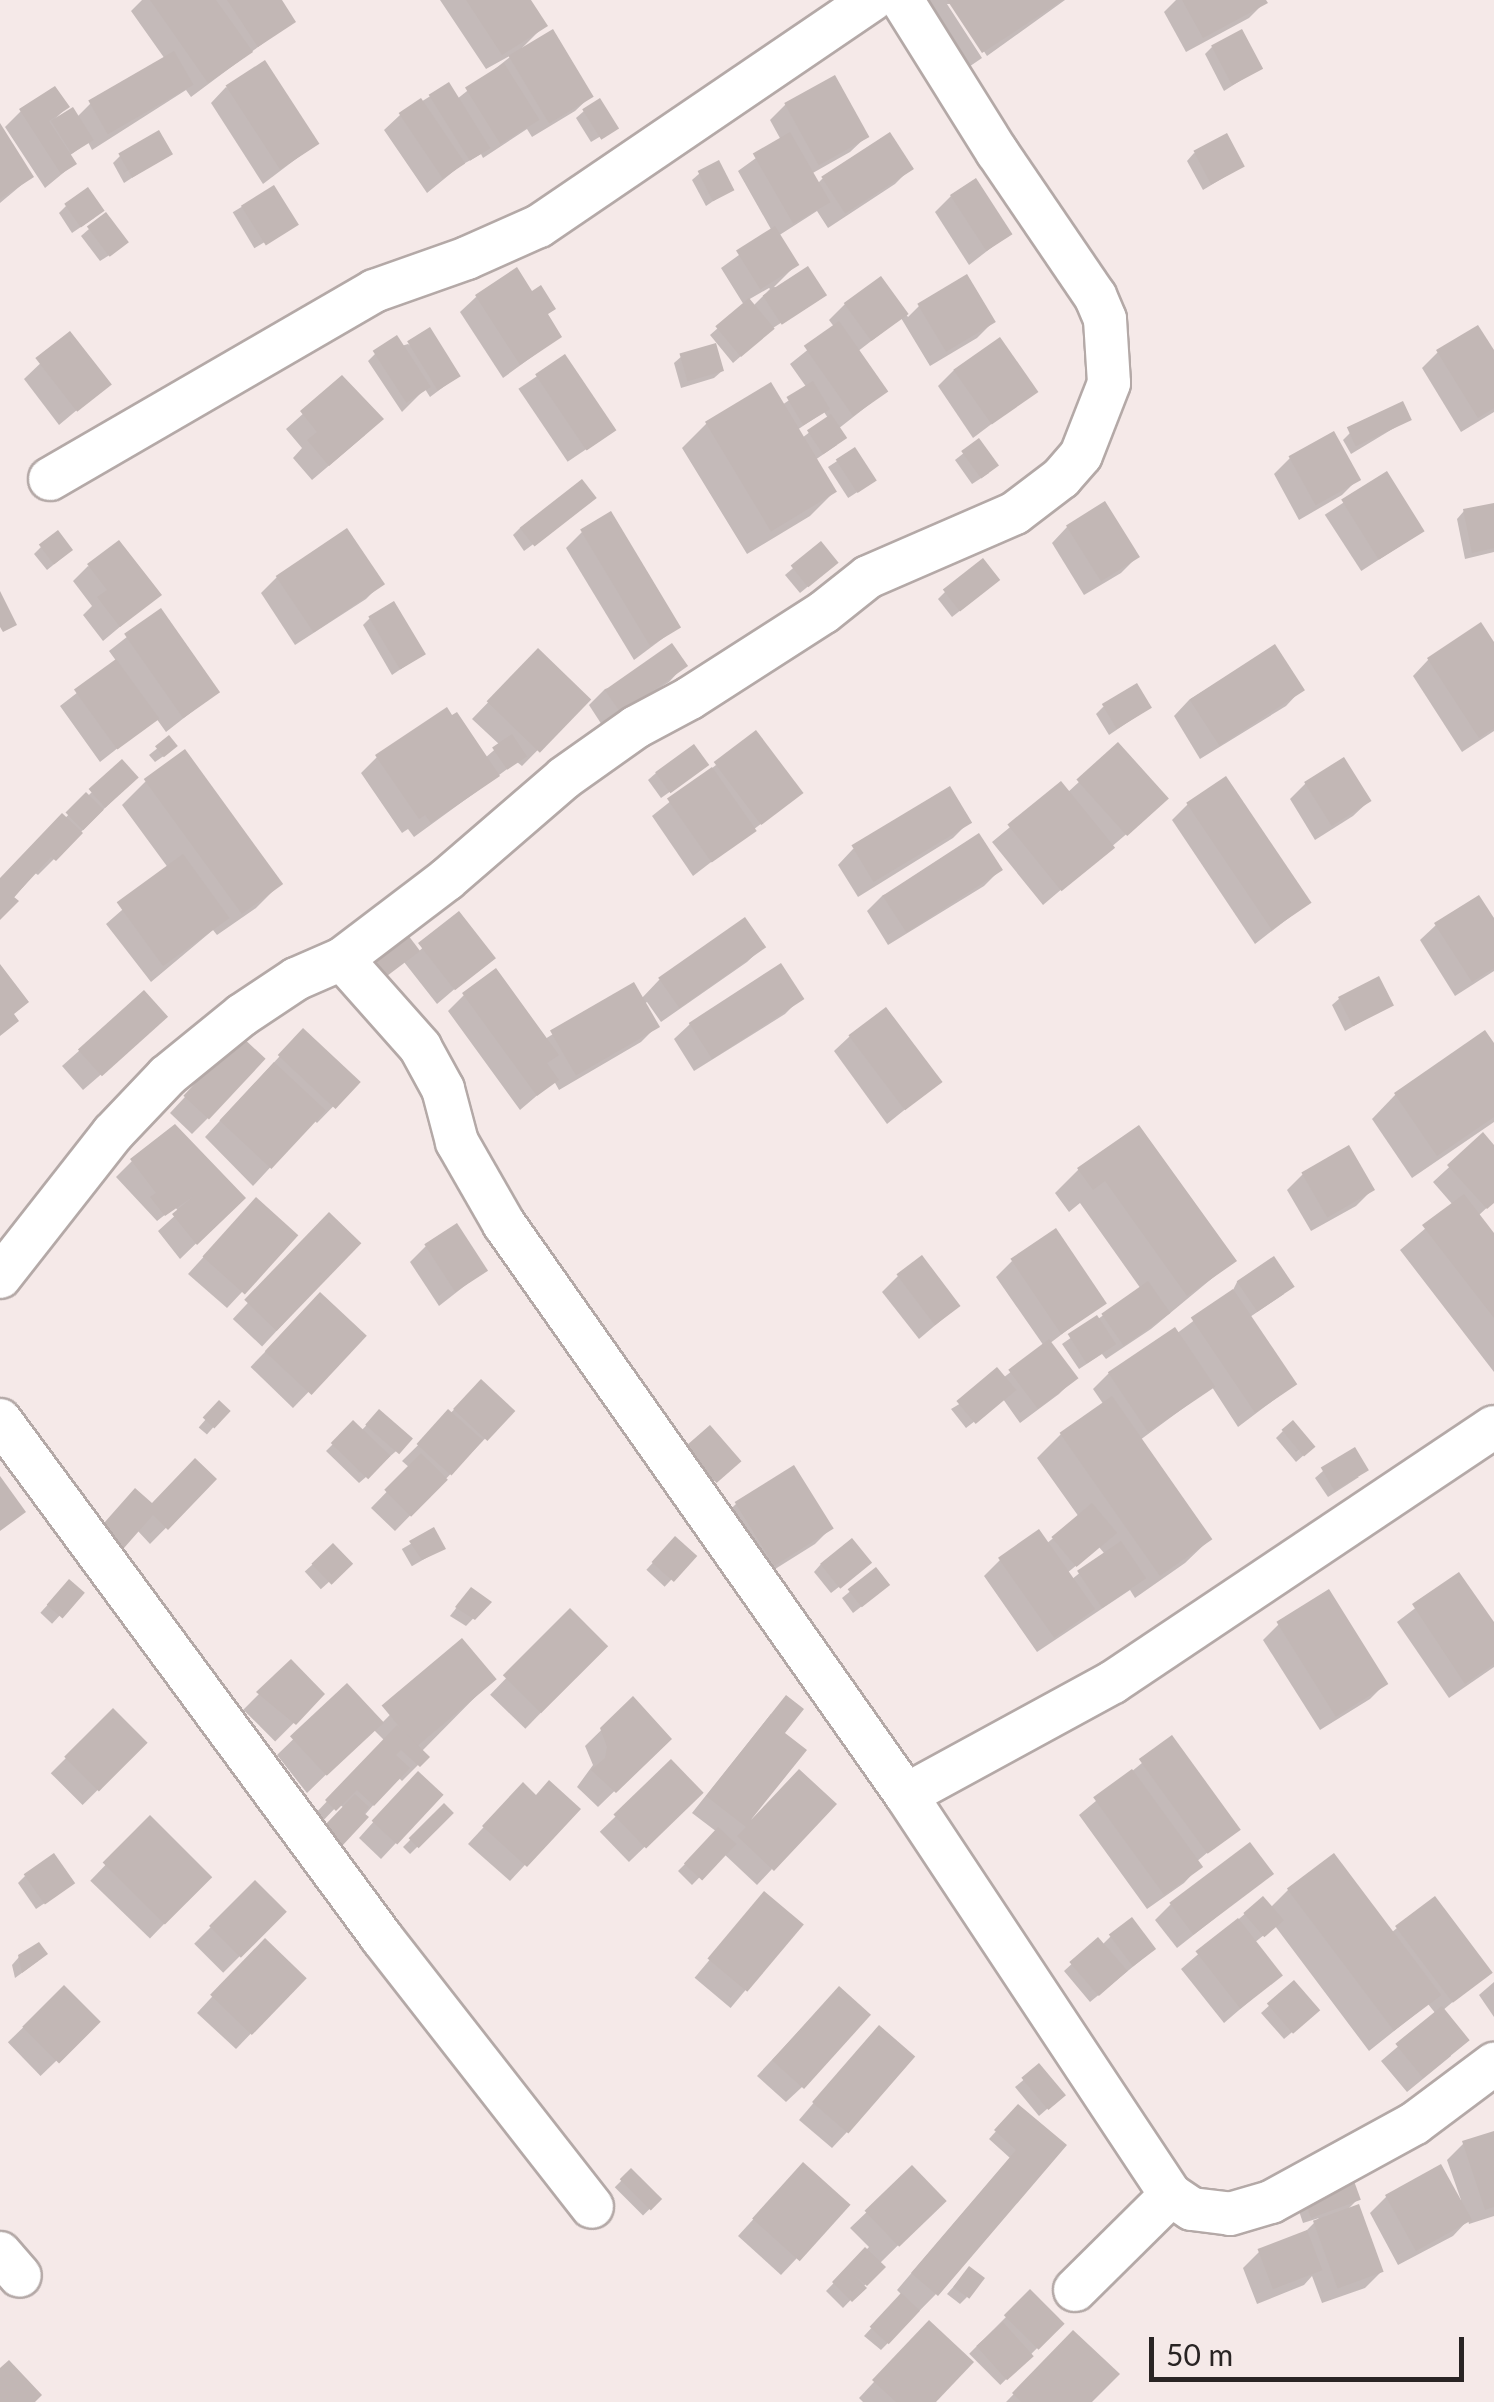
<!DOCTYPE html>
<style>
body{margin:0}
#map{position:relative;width:1494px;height:2402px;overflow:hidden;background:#f5e9e8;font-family:Lato,sans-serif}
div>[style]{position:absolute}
.shadow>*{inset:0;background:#0003;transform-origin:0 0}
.building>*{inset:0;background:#c2b7b5;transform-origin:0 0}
.roads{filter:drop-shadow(2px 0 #b4a9a7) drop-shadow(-2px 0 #b4a9a7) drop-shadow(0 2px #b4a9a7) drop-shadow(0 -2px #b4a9a7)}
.minor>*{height:42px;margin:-21px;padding:0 21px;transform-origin:21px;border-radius:21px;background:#fff}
span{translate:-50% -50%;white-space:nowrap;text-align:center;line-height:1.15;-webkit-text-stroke:10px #f5e9e8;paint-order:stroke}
.scale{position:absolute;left:1149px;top:2337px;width:315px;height:45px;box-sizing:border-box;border:5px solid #292424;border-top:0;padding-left:12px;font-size:30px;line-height:35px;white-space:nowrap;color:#292424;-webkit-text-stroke:8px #f5e9e8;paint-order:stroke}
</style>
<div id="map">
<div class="shadow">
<div style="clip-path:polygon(142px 0,279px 0,293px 21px,191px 97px,186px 90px,92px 150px,88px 142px,69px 156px,74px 164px,45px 188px,5px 127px,21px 111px,67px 107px,54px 120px,76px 118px,90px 104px,165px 59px,131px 11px)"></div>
<div style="clip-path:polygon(440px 0,528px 0,545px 25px,522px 48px,591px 96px,575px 111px,532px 137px,527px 129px,483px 158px,481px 154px,460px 166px,427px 193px,384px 130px,400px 115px,448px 85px,457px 99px,515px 53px,486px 69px)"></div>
<div style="clip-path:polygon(926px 0,1065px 0,987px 56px,953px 4px,947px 4px,982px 58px,957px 75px)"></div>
<div style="clip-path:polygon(1176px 0,1263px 0,1265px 2px,1249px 18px,1186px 52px,1164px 12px)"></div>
<div style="clip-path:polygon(1212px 47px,1260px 68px,1224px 91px,1205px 54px)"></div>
<div style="clip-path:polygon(226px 87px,317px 143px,263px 184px,211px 103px)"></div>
<div style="clip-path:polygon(evenodd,786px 104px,866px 137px,850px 152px,811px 174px,817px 184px,822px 179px,911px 168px,895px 184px,828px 228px,817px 211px,778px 236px,796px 265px,774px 287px,824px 295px,773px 328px,733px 363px,710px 335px,744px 305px,721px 268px,772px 231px,738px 171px,781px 140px,770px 120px,786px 104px,769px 288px,770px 289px,753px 306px,748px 300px,769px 288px)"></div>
<div style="clip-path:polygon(584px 111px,611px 130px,591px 142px,576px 118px)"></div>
<div style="clip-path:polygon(0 128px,31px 177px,0 203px)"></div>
<div style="clip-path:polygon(170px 153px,124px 183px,113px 163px,120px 156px)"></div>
<div style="clip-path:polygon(1194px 153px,1241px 167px,1203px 190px,1187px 161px)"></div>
<div style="clip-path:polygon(700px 173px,731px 189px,706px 206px,692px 180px)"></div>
<div style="left:273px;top:188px;width:42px;height:47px;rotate:59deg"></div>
<div style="clip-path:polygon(951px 196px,1009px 234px,969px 265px,935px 212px)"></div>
<div style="clip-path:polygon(66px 206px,94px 218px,72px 233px,59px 213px)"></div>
<div style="clip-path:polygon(89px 229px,119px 249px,100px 261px,81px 236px)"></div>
<div style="clip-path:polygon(evenodd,881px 279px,908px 317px,919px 306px,993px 322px,977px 338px,930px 366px,901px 318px,857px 352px,885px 392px,838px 429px,837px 445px,815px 460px,834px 492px,810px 516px,747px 554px,682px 448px,706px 424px,782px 405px,807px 388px,790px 364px,835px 328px,829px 320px,845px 304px,881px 279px,824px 412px,828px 418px,802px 438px,797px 430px,824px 412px)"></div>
<div style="clip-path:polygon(476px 297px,546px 316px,559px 337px,503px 378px,460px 312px)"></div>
<div style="clip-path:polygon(70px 335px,108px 384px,59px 425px,24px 379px)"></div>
<div style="clip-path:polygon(408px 344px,458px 376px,430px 397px,425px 389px,402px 412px,368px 361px,375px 354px)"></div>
<div style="clip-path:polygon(1438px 352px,1494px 355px,1494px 412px,1461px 432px,1422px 368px)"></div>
<div style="clip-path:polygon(682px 356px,722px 371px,714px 378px,681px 388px,674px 363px)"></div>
<div style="left:564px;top:358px;width:88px;height:55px;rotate:56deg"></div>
<div style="clip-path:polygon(954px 370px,1034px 392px,973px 438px,938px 386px)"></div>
<div style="clip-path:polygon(342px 379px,365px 435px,312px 480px,293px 458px,302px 448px,286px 429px)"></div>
<div style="clip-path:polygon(1409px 419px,1351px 454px,1343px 440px,1350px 433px)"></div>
<div style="clip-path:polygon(979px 441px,989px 473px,972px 484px,955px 460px)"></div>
<div style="left:854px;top:450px;width:37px;height:31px;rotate:57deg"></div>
<div style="clip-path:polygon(1290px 458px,1358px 479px,1342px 495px,1299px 520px,1274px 474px)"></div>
<div style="left:1386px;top:475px;width:67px;height:73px;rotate:57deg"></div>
<div style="clip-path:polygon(586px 505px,524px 551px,513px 535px,520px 528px)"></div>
<div style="clip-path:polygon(1105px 505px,1137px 557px,1121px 573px,1084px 595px,1052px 543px,1067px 527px)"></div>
<div style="clip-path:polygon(1494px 505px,1494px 552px,1465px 559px,1457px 519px,1464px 511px)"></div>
<div style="clip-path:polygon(582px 532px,678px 627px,634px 660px,566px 548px)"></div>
<div style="clip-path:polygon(820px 545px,828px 570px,800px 593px,785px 575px)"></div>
<div style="clip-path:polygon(41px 547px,63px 557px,47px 570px,34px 554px)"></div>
<div style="clip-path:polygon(88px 566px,158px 595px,103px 641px,83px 615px,92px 606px,73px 581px)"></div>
<div style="clip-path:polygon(277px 577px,382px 583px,366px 599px,295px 645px,261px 593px)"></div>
<div style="clip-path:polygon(990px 587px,952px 617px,938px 599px,945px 592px)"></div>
<div style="clip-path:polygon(160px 611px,217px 692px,166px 732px,156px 718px,100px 762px,60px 706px,117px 662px,109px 651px)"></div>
<div style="clip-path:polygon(370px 618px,423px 654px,392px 675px,363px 625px)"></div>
<div style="clip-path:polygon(1274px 647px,1301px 690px,1286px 706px,1200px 759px,1174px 716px,1189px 700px)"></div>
<div style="clip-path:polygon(1494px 647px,1494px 731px,1462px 752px,1413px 676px,1428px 660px)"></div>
<div style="clip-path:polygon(538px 651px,588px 699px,522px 766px,517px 762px,414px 837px,408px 829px,402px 833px,361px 773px,377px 757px,485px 758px,500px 745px,472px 719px)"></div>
<div style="clip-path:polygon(684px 666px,669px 682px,602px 725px,589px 705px,605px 689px)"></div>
<div style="clip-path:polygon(1103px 707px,1149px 708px,1109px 735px,1096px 714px)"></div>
<div style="clip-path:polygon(169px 739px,168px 753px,155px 762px,149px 755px)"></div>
<div style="clip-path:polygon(1118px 746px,1150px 814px,1043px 905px,992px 842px,1061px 785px,1067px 793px)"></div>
<div style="clip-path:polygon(122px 763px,135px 778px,38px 875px,35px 873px,0 914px,0 881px)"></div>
<div style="clip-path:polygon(716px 765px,801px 793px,693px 876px,652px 816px)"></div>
<div style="clip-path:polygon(698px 772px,661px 798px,648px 780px,656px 773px)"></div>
<div style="clip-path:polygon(146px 781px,280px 884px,256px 908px,217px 935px,213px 930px,151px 982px,106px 924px,169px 869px,122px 805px)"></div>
<div style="clip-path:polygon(1306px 783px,1369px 801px,1353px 816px,1315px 840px,1290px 799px)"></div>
<div style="clip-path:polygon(1188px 804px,1308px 903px,1255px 944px,1172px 820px)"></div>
<div style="clip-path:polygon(969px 822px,953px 838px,858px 897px,838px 865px,853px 849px)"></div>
<div style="clip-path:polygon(1000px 870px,984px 886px,888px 945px,867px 911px,883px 895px)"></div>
<div style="clip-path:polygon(459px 915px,492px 957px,437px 1004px,404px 962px,379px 980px,364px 960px,418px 952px)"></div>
<div style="clip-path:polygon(745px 921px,763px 947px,747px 962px,661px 1022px,647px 1002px,644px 1004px,657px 1026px,641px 1042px,559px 1090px,554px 1081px,520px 1110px,448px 1011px,464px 995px,545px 1039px,633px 985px,641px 999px,659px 980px)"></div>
<div style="clip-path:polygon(1494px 922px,1494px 971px,1455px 996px,1420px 940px,1436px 925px)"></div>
<div style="clip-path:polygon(144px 993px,149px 1033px,83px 1090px,62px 1066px)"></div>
<div style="clip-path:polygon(801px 998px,785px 1014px,694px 1071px,674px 1039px,690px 1024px)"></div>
<div style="clip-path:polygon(1340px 998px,1390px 1005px,1345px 1031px,1332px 1005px)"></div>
<div style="clip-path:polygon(303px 1031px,357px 1082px,317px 1123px,314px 1120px,253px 1186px,205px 1137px)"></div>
<div style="clip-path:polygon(1485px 1034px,1494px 1047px,1494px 1122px,1412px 1178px,1372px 1119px,1395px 1095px)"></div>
<div style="clip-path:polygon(850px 1036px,939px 1082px,887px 1124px,834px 1051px)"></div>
<div style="clip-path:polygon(225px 1054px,208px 1118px,192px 1134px,170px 1113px)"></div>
<div style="clip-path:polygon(1138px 1128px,1233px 1261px,1151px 1329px,1106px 1359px,1102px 1354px,1079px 1369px,1062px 1344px,1141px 1289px,1080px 1203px,1069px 1212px,1055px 1193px,1079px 1169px)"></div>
<div style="clip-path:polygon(1483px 1136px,1494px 1148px,1494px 1201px,1478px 1216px,1494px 1237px,1494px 1372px,1400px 1250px,1453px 1205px,1433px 1182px)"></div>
<div style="clip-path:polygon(132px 1161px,243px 1198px,180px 1259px,158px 1231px,179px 1212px,175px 1207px,157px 1221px,116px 1177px)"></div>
<div style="clip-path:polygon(1303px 1174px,1372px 1190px,1356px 1206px,1311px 1231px,1287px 1190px)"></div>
<div style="clip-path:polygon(241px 1216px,242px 1292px,227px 1308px,188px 1274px)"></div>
<div style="left:329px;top:1216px;width:40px;height:141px;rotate:43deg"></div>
<div style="clip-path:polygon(426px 1246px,485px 1270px,439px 1306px,410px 1262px)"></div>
<div style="clip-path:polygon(evenodd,1273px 1259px,1284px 1294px,1250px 1317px,1295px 1384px,1238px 1427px,1212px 1387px,1140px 1440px,1209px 1540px,1185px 1563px,1135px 1598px,1130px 1590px,1037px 1652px,984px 1576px,1000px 1560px,1046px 1544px,1079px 1517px,1037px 1458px,1061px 1434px,1104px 1405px,1093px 1389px,1109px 1373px,1176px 1334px,1232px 1292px,1237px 1282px,1273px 1259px,1099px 1547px,1104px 1553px,1071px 1580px,1067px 1573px,1099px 1547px)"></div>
<div style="clip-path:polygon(1012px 1261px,1104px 1302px,1049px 1344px,1075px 1378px,1059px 1394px,1020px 1423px,1003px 1399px,966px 1428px,951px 1409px,1003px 1378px,1044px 1346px,996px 1277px)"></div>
<div style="clip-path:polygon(898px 1276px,958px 1306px,919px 1339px,882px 1292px)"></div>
<div style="left:320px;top:1295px;width:59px;height:100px;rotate:44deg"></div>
<div style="clip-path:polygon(482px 1382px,512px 1411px,395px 1531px,371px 1508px,410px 1468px,402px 1461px)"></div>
<div style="left:219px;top:1404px;width:11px;height:31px;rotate:41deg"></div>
<div style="clip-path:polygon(379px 1412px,409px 1440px,359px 1483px,326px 1451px,353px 1424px,361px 1431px)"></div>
<div style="clip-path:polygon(1283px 1431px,1305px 1454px,1296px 1462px,1276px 1438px)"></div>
<div style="clip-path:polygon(686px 1448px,730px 1468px,707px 1487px)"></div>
<div style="clip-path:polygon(1323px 1471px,1359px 1477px,1328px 1497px,1315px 1478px)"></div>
<div style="clip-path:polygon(214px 1479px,150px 1544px,137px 1530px,115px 1554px,98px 1532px,128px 1498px,141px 1509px)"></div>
<div style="clip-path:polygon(736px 1504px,831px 1528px,815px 1544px,759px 1579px,720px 1519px)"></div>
<div style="left:433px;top:1531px;width:20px;height:36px;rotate:60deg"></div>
<div style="left:675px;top:1539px;width:25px;height:42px;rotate:43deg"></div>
<div style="left:333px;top:1546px;width:24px;height:38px;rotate:48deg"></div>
<div style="clip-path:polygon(821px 1564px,861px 1570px,831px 1593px,814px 1572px)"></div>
<div style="clip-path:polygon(876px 1570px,880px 1592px,853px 1613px,842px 1598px)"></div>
<div style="clip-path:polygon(1459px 1575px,1494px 1627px,1494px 1667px,1449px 1698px,1397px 1622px)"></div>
<div style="left:69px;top:1582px;width:16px;height:42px;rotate:43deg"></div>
<div style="clip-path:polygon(464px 1598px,488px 1603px,466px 1626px,450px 1616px)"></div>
<div style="left:570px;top:1612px;width:49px;height:115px;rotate:44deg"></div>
<div style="clip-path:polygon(1279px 1624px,1386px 1683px,1370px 1699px,1320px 1730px,1263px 1640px)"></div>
<div style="clip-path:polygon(462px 1641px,494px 1678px,421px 1752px,426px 1757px,402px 1781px,398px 1777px,333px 1851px,344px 1808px,339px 1804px,319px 1825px,311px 1818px,385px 1741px,373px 1729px,307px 1793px,277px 1755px,347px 1687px,382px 1723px)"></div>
<div style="left:290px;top:1663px;width:45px;height:66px;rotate:45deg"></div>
<div style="clip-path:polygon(633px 1699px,668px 1739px,598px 1807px,577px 1787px,593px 1765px,585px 1746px)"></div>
<div style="left:113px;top:1711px;width:45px;height:88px;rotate:45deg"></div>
<div style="clip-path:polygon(771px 1714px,782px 1733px,750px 1816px,772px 1869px,757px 1885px,723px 1853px,692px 1885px,678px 1871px,717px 1832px,692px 1813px)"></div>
<div style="clip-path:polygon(1171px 1739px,1237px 1828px,1196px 1862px,1199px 1867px,1184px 1883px,1147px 1909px,1079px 1815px)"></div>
<div style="left:671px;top:1763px;width:42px;height:99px;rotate:46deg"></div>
<div style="clip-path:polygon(402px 1790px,396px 1843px,381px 1859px,359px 1838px)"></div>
<div style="clip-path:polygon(507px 1802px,577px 1809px,510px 1881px,468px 1844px)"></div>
<div style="left:444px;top:1806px;width:10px;height:58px;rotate:45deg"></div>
<div style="left:150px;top:1819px;width:83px;height:86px;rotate:44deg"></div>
<div style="clip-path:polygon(1271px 1874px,1177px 1948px,1155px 1920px,1171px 1904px)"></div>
<div style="clip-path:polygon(25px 1876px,64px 1890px,36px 1909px,18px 1883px)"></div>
<div style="left:255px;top:1883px;width:41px;height:86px;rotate:45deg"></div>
<div style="clip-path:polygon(1289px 1889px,1391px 1933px,1397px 1928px,1489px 1971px,1442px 2011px,1451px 2056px,1407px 2092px,1381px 2061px,1436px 2014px,1428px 2004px,1369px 2051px,1275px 1926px,1254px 1943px,1280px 1975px,1224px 2023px,1181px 1969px,1262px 1899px,1270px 1908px)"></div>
<div style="left:764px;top:1895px;width:47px;height:108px;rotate:40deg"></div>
<div style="clip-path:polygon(1111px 1936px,1146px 1956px,1090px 2002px,1064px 1971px,1098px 1940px,1102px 1945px)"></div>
<div style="clip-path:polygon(19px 1957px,38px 1961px,15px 1978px,12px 1965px)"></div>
<div style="clip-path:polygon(249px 1957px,304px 1978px,236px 2049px,197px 2013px)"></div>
<div style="clip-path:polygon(1494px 1982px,1494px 2017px,1479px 1995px)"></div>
<div style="clip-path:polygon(1294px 1983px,1310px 2017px,1284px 2039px,1261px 2013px)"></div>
<div style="left:64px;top:1988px;width:47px;height:78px;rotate:46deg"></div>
<div style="clip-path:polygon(823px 2005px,802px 2087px,786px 2102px,757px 2076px)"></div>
<div style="clip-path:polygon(863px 2045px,847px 2132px,832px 2148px,799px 2120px)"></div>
<div style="clip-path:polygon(1039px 2067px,1055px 2102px,1039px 2116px,1015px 2087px)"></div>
<div style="clip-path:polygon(1018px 2107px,1036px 2123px,936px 2294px,881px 2350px,864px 2336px,902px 2295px,897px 2290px,1010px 2158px,989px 2139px)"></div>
<div style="clip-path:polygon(1494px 2134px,1494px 2216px,1469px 2224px,1468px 2220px,1453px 2236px,1398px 2265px,1370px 2213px,1386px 2197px,1461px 2200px,1447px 2160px,1463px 2144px)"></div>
<div style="clip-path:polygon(912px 2169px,943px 2201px,879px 2264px,882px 2267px,843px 2308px,826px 2291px,869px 2247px,850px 2228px)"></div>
<div style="left:631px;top:2171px;width:40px;height:23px;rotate:45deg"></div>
<div style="clip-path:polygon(788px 2181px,847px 2205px,781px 2275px,738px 2236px)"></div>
<div style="clip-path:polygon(1358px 2199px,1346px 2211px,1381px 2272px,1365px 2288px,1322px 2303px,1312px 2276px,1304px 2285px,1257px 2304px,1243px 2268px,1259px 2252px,1301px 2236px,1319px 2218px,1303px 2223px,1298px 2208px,1305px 2201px)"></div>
<div style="clip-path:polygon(962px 2277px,967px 2297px,960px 2304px,947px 2294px)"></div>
<div style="left:1030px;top:2293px;width:44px;height:86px;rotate:45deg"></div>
<div style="clip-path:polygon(1073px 2333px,1089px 2402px,1006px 2402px)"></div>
<div style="clip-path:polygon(914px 2339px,933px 2402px,863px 2402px,859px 2398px)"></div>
</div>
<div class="building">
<div style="clip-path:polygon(150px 0,216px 0,253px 52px,208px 83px)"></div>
<div style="clip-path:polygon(227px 0,282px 0,296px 22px,258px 47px)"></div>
<div style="clip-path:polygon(466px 0,531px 0,548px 26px,502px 55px)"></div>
<div style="clip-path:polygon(947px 0,1063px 0,982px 53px)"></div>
<div style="clip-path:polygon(1182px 0,1266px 0,1268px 3px,1203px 38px)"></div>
<div style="left:553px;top:29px;width:79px;height:52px;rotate:59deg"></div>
<div style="left:1242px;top:29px;width:45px;height:35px;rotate:62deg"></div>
<div style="left:174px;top:51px;width:39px;height:99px;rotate:60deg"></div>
<div style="left:265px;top:60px;width:100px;height:47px;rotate:57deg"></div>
<div style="left:504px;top:63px;width:67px;height:46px;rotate:58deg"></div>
<div style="left:835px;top:75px;width:71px;height:58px;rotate:61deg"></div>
<div style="left:449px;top:82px;width:78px;height:24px;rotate:58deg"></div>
<div style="clip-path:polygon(55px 86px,70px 107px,49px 121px,77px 164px,61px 174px,19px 109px)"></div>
<div style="left:421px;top:98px;width:79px;height:27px;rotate:56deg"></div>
<div style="left:600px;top:98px;width:36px;height:21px;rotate:58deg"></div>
<div style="left:73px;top:107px;width:39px;height:26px;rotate:58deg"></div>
<div style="clip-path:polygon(0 123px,34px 177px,0 199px)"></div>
<div style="left:159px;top:130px;width:28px;height:47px;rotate:60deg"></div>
<div style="left:790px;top:132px;width:81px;height:43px;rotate:60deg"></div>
<div style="left:890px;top:132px;width:44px;height:82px;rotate:57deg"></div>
<div style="left:1227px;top:133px;width:38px;height:38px;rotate:62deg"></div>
<div style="left:719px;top:160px;width:34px;height:24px;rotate:63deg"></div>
<div style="left:976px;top:178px;width:67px;height:31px;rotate:57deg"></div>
<div style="left:274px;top:185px;width:47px;height:39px;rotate:58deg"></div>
<div style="left:88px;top:187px;width:29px;height:29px;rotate:55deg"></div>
<div style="left:106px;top:212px;width:38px;height:24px;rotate:53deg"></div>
<div style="left:775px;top:226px;width:46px;height:46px;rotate:58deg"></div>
<div style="left:808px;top:266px;width:35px;height:54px;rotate:57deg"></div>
<div style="clip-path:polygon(517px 267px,532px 291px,541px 285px,556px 309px,548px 314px,562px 337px,520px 365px,475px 295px)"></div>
<div style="left:967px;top:274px;width:56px;height:58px;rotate:59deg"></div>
<div style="left:881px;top:276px;width:47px;height:46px;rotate:54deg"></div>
<div style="left:749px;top:298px;width:40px;height:44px;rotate:50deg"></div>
<div style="left:839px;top:321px;width:86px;height:43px;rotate:55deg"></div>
<div style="clip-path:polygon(1478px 325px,1494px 350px,1494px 408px,1478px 418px,1436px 350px)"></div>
<div style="left:430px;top:327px;width:58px;height:27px;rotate:58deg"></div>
<div style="left:70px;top:331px;width:68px;height:44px;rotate:52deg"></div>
<div style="left:397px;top:335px;width:62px;height:29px;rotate:57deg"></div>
<div style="left:1000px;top:337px;width:67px;height:57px;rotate:55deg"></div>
<div style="left:716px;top:343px;width:29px;height:38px;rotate:74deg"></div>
<div style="left:565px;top:354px;width:92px;height:36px;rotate:56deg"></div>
<div style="clip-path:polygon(342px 375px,384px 419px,329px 466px,307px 440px,317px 432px,300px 411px)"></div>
<div style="left:813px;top:381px;width:33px;height:31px;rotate:59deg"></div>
<div style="left:771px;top:382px;width:128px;height:77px;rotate:59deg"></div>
<div style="left:1403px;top:401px;width:21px;height:62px;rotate:65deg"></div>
<div style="left:831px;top:414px;width:29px;height:29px;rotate:56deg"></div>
<div style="left:1334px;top:431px;width:56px;height:52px;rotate:61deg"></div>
<div style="left:979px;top:438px;width:34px;height:22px;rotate:54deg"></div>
<div style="left:855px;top:447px;width:40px;height:23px;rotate:57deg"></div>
<div style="left:1387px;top:471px;width:71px;height:54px;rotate:58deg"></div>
<div style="left:582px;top:479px;width:24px;height:79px;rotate:52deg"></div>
<div style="left:1105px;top:501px;width:66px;height:46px;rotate:58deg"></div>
<div style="clip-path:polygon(1494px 503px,1494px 548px,1472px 553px,1463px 509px)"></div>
<div style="left:611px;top:511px;width:136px;height:36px;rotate:59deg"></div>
<div style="left:347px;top:528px;width:68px;height:86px;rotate:56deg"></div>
<div style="left:58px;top:530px;width:25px;height:24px;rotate:53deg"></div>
<div style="clip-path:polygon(119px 540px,162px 595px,120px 627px,97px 597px,107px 590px,87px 564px)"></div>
<div style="left:821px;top:541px;width:28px;height:39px;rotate:51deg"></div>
<div style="left:983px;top:558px;width:28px;height:51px;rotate:52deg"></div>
<div style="clip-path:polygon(0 591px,17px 625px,3px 632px,0 627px)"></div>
<div style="left:394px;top:601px;width:62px;height:30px;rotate:59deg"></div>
<div style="left:161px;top:608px;width:103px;height:45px;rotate:55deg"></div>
<div style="clip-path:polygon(1481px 622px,1494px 642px,1494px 728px,1479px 738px,1427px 658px)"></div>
<div style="left:672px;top:643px;width:28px;height:82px;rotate:55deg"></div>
<div style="left:1275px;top:644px;width:55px;height:102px;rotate:57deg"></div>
<div style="left:538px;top:648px;width:74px;height:74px;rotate:44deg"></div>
<div style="left:116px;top:659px;width:74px;height:52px;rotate:54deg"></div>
<div style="left:1137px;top:683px;width:29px;height:41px;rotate:59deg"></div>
<div style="clip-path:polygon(447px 707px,452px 715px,457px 712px,500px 776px,431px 823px,425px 815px,419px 819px,375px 755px)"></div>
<div style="left:756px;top:730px;width:79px;height:53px;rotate:53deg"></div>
<div style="left:512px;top:734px;width:27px;height:24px;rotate:56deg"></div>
<div style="left:169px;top:735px;width:14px;height:18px;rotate:51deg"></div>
<div style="left:1118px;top:742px;width:76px;height:56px;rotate:48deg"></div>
<div style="left:694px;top:744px;width:26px;height:48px;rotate:54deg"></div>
<div style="left:185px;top:749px;width:167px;height:51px;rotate:54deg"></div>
<div style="left:1344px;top:757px;width:52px;height:47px;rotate:58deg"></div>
<div style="left:122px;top:759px;width:25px;height:45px;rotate:48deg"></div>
<div style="left:712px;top:767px;width:78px;height:55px;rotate:55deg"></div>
<div style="left:1226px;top:776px;width:153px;height:48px;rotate:56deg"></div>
<div style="left:1061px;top:781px;width:86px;height:69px;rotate:51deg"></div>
<div style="left:950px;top:786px;width:43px;height:115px;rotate:59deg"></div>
<div style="left:86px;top:792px;width:25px;height:29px;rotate:45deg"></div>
<div style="clip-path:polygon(62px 813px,83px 833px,56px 861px,51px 857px,14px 897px,19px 901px,0 920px,0 878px)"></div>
<div style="left:979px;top:833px;width:44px;height:115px;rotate:57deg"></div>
<div style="left:183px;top:854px;width:79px;height:82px;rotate:54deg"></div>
<div style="clip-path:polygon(1479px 895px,1494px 918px,1494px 968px,1472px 982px,1434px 923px)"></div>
<div style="left:459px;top:911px;width:60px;height:52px;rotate:52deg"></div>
<div style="left:745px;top:917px;width:37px;height:106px;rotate:55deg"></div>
<div style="left:402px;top:927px;width:30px;height:41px;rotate:53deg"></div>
<div style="left:781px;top:963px;width:43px;height:110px;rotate:57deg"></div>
<div style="clip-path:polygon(0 964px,29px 1002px,14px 1014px,19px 1021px,0 1036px)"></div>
<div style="clip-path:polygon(496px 968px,559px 1055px,547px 1063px,559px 1080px,537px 1096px,462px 993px)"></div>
<div style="left:1379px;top:976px;width:33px;height:46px;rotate:63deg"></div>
<div style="left:634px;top:982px;width:52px;height:97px;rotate:60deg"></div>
<div style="left:144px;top:990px;width:36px;height:89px;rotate:48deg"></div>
<div style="left:886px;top:1007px;width:94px;height:47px;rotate:53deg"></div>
<div style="left:303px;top:1028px;width:79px;height:37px;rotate:43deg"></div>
<div style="clip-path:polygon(1485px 1030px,1494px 1043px,1494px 1117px,1437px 1156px,1394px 1093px)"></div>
<div style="left:240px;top:1035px;width:35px;height:83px;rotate:43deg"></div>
<div style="left:274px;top:1062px;width:71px;height:80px;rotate:43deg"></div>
<div style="clip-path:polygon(175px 1124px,246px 1198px,197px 1245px,172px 1214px,194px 1196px,165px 1216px,150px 1197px,156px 1193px,130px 1159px)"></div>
<div style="clip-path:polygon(1139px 1125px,1237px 1261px,1187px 1296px,1105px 1181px,1093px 1190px,1077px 1168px)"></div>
<div style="clip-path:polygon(1483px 1132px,1494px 1145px,1494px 1203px,1487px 1209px,1447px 1165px)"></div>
<div style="left:1349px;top:1145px;width:52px;height:55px;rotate:60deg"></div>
<div style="clip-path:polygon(1464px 1194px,1494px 1233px,1494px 1318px,1422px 1225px)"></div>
<div style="left:256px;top:1197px;width:57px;height:80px;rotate:42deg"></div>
<div style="left:329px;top:1212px;width:45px;height:122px;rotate:44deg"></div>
<div style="left:457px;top:1223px;width:57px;height:39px;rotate:57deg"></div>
<div style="left:1056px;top:1228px;width:91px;height:55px;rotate:56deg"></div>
<div style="left:922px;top:1255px;width:64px;height:32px;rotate:53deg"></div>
<div style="left:1274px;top:1256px;width:37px;height:45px;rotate:56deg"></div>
<div style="left:1148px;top:1281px;width:39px;height:57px;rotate:55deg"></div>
<div style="left:1233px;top:1289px;width:115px;height:51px;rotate:56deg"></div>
<div style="left:320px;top:1292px;width:64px;height:81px;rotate:43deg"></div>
<div style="left:1097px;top:1315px;width:35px;height:35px;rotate:57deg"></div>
<div style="left:1175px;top:1327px;width:72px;height:81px;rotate:56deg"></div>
<div style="left:1049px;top:1339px;width:49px;height:51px;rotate:53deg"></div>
<div style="left:997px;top:1367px;width:30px;height:53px;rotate:50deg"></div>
<div style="left:481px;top:1379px;width:47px;height:41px;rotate:43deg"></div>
<div style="left:1112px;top:1396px;width:175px;height:64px;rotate:55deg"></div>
<div style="left:219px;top:1400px;width:16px;height:24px;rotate:43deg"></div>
<div style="left:379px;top:1409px;width:45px;height:21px;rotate:41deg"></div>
<div style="left:448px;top:1409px;width:47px;height:47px;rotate:42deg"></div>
<div style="left:353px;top:1420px;width:52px;height:32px;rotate:44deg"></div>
<div style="left:1293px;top:1420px;width:35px;height:15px;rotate:50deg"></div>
<div style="left:710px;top:1425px;width:48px;height:33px;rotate:49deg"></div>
<div style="left:1355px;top:1447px;width:27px;height:40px;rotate:59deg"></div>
<div style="left:421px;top:1453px;width:38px;height:52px;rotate:45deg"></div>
<div style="clip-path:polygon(195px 1458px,217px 1479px,168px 1530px,153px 1515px,124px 1548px,104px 1523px,135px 1488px,152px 1503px)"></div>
<div style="left:794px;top:1465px;width:75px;height:70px;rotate:58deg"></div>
<div style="clip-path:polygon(0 1476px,26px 1512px,0 1531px)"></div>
<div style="left:1092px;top:1503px;width:39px;height:53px;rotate:50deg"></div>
<div style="clip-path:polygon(434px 1527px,446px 1549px,422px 1560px,409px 1541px)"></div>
<div style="left:1039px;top:1529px;width:98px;height:50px;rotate:55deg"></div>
<div style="left:675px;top:1536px;width:30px;height:35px;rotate:42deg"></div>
<div style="left:852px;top:1538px;width:32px;height:41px;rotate:51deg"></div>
<div style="left:1121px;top:1541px;width:45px;height:53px;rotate:56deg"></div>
<div style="left:333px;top:1543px;width:29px;height:30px;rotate:46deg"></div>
<div style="left:876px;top:1567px;width:23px;height:36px;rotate:52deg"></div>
<div style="clip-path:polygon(1459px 1572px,1494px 1622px,1494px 1664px,1465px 1684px,1412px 1604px)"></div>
<div style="left:69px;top:1579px;width:21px;height:34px;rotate:41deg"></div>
<div style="clip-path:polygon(471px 1587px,492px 1602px,475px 1620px,455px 1607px)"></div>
<div style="left:1329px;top:1589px;width:112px;height:62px;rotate:58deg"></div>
<div style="left:570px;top:1608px;width:54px;height:95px;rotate:45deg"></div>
<div style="left:462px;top:1638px;width:54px;height:105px;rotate:50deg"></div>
<div style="clip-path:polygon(291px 1659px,325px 1694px,296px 1725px,256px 1692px)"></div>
<div style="left:347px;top:1683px;width:54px;height:78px;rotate:47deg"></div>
<div style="clip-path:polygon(786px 1695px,804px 1709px,785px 1733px,807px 1750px,750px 1821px,799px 1769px,837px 1804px,774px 1871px,737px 1836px,746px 1827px,706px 1796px)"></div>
<div style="clip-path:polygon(633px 1696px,672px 1739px,616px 1793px,591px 1770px,605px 1758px,607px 1747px,600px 1728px)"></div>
<div style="left:113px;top:1708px;width:49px;height:69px;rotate:45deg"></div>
<div style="clip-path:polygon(397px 1725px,430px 1757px,420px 1767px,401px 1750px,396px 1755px,410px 1768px,374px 1806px,357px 1790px,336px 1811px,325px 1800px)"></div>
<div style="left:1172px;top:1735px;width:117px;height:41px;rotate:54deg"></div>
<div style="left:671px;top:1759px;width:47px;height:80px;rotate:46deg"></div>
<div style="left:1132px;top:1769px;width:121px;height:48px;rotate:54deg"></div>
<div style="left:418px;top:1771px;width:35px;height:68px;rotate:43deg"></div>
<div style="clip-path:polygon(549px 1780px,581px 1809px,527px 1867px,482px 1826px,523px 1782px,536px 1795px)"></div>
<div style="clip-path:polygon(355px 1794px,369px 1807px,364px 1813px,369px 1817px,342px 1846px,323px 1827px)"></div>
<div style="left:444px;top:1803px;width:14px;height:50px;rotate:45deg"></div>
<div style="left:150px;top:1815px;width:88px;height:67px;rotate:45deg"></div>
<div style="left:718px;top:1827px;width:25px;height:50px;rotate:43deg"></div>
<div style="left:1250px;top:1842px;width:40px;height:101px;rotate:53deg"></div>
<div style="left:54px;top:1853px;width:37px;height:37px;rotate:55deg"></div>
<div style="left:1334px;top:1853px;width:178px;height:59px;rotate:53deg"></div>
<div style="left:255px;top:1880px;width:45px;height:65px;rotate:45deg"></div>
<div style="left:764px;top:1891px;width:52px;height:88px;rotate:40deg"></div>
<div style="left:1263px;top:1896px;width:32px;height:26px;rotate:49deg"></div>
<div style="left:1435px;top:1896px;width:96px;height:50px;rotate:53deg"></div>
<div style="left:1132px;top:1917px;width:40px;height:29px;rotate:53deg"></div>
<div style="left:1238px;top:1918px;width:73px;height:54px;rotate:52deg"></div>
<div style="left:1098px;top:1937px;width:45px;height:38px;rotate:49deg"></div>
<div style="left:265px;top:1938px;width:58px;height:79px;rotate:44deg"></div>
<div style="clip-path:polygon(39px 1942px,48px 1954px,22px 1973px,18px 1955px)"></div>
<div style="left:1294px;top:1980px;width:40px;height:36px;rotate:49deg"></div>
<div style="left:64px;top:1985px;width:52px;height:59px;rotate:45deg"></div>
<div style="left:839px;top:1986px;width:43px;height:100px;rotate:42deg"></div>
<div style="left:1442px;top:2006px;width:44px;height:60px;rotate:51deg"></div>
<div style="left:879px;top:2025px;width:48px;height:102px;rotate:41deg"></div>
<div style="left:1039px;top:2063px;width:42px;height:23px;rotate:50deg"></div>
<div style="clip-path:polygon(1018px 2104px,1067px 2145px,938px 2296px,911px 2273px,1016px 2150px,994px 2130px)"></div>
<div style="clip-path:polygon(1494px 2131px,1494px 2207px,1485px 2210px,1462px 2141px)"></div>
<div style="left:803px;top:2162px;width:64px;height:76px;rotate:42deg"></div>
<div style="left:1441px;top:2164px;width:64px;height:64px;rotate:61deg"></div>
<div style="left:912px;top:2165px;width:50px;height:66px;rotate:46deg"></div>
<div style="left:631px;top:2168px;width:44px;height:16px;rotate:45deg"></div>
<div style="left:1354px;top:2181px;width:20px;height:53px;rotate:70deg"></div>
<div style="left:1359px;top:2204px;width:72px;height:49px;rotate:70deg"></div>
<div style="left:1307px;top:2230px;width:43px;height:53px;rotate:69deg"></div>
<div style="clip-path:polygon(865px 2247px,886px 2267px,867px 2286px,854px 2275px,867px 2288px,852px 2302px,832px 2282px)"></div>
<div style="left:969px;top:2266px;width:20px;height:26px;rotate:37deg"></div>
<div style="left:1030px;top:2289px;width:49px;height:37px;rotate:45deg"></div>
<div style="left:901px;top:2293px;width:26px;height:46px;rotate:43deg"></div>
<div style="clip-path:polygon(929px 2320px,974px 2362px,936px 2402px,896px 2402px,872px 2380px)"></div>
<div style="left:1003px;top:2322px;width:46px;height:36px;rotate:48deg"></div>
<div style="clip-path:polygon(1073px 2330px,1120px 2374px,1092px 2402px,1021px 2402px,1012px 2393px)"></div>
<div style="clip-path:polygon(9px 2360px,42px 2395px,35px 2402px,0 2402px,0 2368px)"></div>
</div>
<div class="roads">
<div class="minor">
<div style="left:50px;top:479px;width:375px;rotate:-30.1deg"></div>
<div style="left:374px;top:291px;width:99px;rotate:-19.5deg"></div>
<div style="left:467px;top:258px;width:79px;rotate:-24deg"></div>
<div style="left:539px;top:226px;width:402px;rotate:-34.2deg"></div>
<div style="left:342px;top:959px;width:118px;rotate:48.4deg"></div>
<div style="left:420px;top:1047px;width:48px;rotate:61.3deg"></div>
<div style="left:443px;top:1089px;width:55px;rotate:75.2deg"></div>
<div style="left:457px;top:1142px;width:95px;rotate:60.2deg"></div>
<div style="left:504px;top:1224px;width:698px;rotate:54.85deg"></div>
<div style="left:906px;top:1795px;width:480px;rotate:56.5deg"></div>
<div style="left:1171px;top:2195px;width:25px;rotate:34deg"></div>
<div style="left:1192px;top:2209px;width:38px;rotate:7deg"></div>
<div style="left:1230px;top:2214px;width:43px;rotate:-16.3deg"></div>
<div style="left:1271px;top:2202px;width:164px;rotate:-28.7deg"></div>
<div style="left:1415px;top:2123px;width:99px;rotate:-36.8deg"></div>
<div style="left:0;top:1277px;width:183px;rotate:-51.9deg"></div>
<div style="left:113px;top:1133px;width:79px;rotate:-46.5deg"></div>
<div style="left:167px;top:1076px;width:97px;rotate:-39.1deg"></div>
<div style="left:242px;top:1015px;width:65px;rotate:-33.7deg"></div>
<div style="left:296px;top:979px;width:50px;rotate:-23.5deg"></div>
<div style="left:342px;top:959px;width:131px;rotate:-37.2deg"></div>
<div style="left:446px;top:880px;width:156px;rotate:-40.8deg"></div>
<div style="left:564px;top:778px;width:88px;rotate:-35.3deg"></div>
<div style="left:636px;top:727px;width:61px;rotate:-28.2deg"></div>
<div style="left:690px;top:698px;width:159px;rotate:-32.7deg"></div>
<div style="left:824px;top:612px;width:56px;rotate:-38.5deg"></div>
<div style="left:868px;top:577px;width:160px;rotate:-23.5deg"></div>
<div style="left:1015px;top:513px;width:58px;rotate:-37.3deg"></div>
<div style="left:1061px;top:478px;width:30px;rotate:-49deg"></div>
<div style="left:1081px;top:455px;width:77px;rotate:-68.7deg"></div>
<div style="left:1109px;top:383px;width:64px;rotate:-93.6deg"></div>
<div style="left:1105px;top:319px;width:25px;rotate:-113deg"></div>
<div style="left:1095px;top:296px;width:174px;rotate:-124.2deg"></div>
<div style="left:997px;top:152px;width:179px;rotate:-122deg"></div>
<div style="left:0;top:1420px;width:644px;rotate:53.59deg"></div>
<div style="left:382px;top:1938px;width:341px;rotate:52deg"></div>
<div style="left:906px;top:1795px;width:236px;rotate:-28.6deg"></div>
<div style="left:1113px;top:1682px;width:458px;rotate:-33.8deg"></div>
<div style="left:0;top:2253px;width:30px;rotate:49deg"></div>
<div style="left:1075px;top:2290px;width:135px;rotate:-44.7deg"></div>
</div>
</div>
<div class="scale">50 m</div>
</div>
